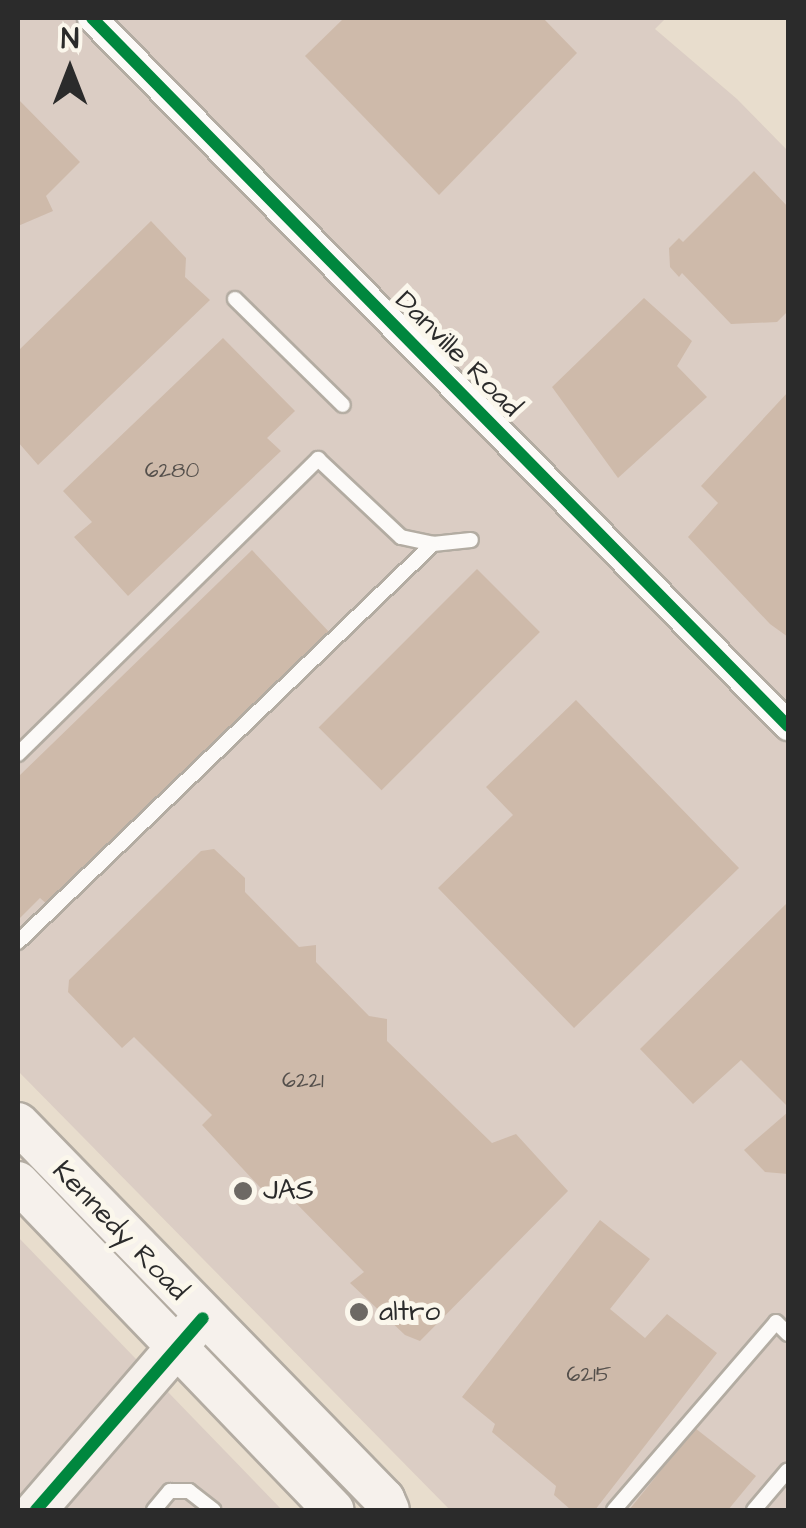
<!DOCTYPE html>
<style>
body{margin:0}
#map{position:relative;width:806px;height:1528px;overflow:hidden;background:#e8ddcd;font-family:"Architects Daughter",sans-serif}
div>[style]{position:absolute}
.industrial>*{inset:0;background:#dbcdc4}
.building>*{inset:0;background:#cebaaa;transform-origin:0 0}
.roads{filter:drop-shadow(2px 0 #b3aca2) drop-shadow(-2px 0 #b3aca2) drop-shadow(0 2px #b3aca2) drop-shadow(0 -2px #b3aca2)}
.lane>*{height:14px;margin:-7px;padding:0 7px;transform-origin:7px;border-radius:7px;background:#fcfaf8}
.street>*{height:28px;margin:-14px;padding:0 14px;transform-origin:14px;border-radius:14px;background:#fcfaf8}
.secondary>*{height:40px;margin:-20px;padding:0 20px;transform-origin:20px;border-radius:20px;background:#f6f1ec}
.cycleway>*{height:12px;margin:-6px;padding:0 6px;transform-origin:6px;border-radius:6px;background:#00873e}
.dots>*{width:28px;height:28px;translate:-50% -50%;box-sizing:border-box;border:5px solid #fbf7ec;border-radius:50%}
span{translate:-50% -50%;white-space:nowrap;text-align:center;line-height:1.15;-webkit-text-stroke:10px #fbf7ec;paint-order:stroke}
.number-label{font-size:22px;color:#544f4b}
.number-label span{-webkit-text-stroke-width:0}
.street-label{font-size:28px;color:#2b2b2b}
.poi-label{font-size:28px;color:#2b2b2b}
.left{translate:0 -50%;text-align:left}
.frame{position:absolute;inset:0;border:20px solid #2b2b2b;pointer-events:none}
.north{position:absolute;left:20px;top:20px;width:100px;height:100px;-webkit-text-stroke:8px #fbf7ec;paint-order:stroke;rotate:0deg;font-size:28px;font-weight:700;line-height:40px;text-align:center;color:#2b2b2b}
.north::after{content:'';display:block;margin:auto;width:35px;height:45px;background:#2b2b2b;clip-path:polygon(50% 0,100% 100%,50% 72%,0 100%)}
</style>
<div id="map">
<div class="industrial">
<div style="clip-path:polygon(18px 18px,666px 18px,655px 29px,737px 99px,788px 151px,788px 1510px,450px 1510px,18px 1071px)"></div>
<div style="clip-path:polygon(18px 1237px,282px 1510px,18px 1510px)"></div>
</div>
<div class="building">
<div style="clip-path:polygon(344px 18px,543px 18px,577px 53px,439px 195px,305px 56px)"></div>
<div style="clip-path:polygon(18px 99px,80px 162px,46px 196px,53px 211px,18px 226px)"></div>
<div style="clip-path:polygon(754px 171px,788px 207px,788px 311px,777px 322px,731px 324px,682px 273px,679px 277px,670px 267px,669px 248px,679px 238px,683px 242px)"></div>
<div style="clip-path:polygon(151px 221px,186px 258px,185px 277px,210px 300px,38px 465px,18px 442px,18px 351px)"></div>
<div style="clip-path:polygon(644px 298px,692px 341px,677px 366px,707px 397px,618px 478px,552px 387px)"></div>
<div style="clip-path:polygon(223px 338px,295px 411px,267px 438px,281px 451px,128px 596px,74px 537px,92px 522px,63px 491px)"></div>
<div style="clip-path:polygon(788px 392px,788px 637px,770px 624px,688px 537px,718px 503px,701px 486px)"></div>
<div style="clip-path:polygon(252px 550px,330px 633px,49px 906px,40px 898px,18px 920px,18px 777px)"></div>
<div style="left:477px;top:569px;width:89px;height:224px;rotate:45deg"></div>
<div style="clip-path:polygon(576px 700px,739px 868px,574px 1028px,438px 888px,513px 815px,486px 787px)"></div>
<div style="clip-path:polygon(214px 849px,245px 878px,245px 892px,299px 947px,316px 945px,316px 962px,369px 1016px,387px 1019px,387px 1041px,492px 1143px,516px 1134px,568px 1191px,420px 1341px,405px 1335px,350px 1283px,364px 1272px,281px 1188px,270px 1198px,202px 1125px,212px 1115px,134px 1037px,122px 1048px,68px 992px,69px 980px,201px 851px)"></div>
<div style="clip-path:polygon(786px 904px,788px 1107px,741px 1060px,693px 1104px,640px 1049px)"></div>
<div style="clip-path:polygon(788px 1112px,788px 1174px,765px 1172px,744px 1150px)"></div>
<div style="clip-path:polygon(600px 1220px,650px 1259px,610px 1309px,645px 1338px,667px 1314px,717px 1353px,595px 1510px,571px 1510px,554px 1495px,556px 1486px,492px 1432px,495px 1424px,462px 1397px)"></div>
<div style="clip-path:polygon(695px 1428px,756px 1476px,728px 1510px,629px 1510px)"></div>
</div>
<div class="roads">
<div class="lane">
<div style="left:235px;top:299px;width:151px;rotate:44.5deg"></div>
<div style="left:18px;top:754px;width:421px;rotate:-44.5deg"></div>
<div style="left:318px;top:459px;width:114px;rotate:43.2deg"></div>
<div style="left:401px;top:537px;width:33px;rotate:12deg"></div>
<div style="left:433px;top:544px;width:38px;rotate:-6deg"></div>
<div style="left:18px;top:942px;width:575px;rotate:-43.8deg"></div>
<div style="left:154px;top:1510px;width:25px;rotate:-50deg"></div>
<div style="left:170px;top:1491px;width:19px"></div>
<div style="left:189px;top:1491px;width:31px;rotate:38deg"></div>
<div style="left:614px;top:1510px;width:248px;rotate:-49.2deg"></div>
<div style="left:776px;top:1322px;width:17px;rotate:45deg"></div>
<div style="left:754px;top:1510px;width:52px;rotate:-49.6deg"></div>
</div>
<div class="street">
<div style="left:92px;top:18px;width:993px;rotate:45.49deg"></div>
</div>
<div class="secondary">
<div style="left:18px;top:1123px;width:525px;rotate:45.77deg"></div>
<div style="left:384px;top:1499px;width:12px;rotate:66deg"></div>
<div style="left:18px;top:1182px;width:455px;rotate:46.1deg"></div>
<div style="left:36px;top:1510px;width:240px;rotate:-49.2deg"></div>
</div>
</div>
<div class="cycleway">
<div style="left:92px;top:18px;width:993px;rotate:45.49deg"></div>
<div style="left:36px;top:1510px;width:254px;rotate:-49deg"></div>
</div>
<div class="dots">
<div style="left:243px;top:1191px;background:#6d6964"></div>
<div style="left:359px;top:1312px;background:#6d6964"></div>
</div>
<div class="number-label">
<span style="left:172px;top:471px">6280</span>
<span style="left:303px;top:1081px">6221</span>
<span style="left:589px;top:1375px">6215</span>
</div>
<div class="street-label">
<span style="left:458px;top:354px;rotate:45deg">Danville Road</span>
<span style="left:120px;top:1231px;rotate:46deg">Kennedy Road</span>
</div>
<div class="poi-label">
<span class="left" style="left:263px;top:1191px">JAS</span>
<span class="left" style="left:379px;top:1312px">altro</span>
</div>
<div class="frame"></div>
<div class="north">N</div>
</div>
